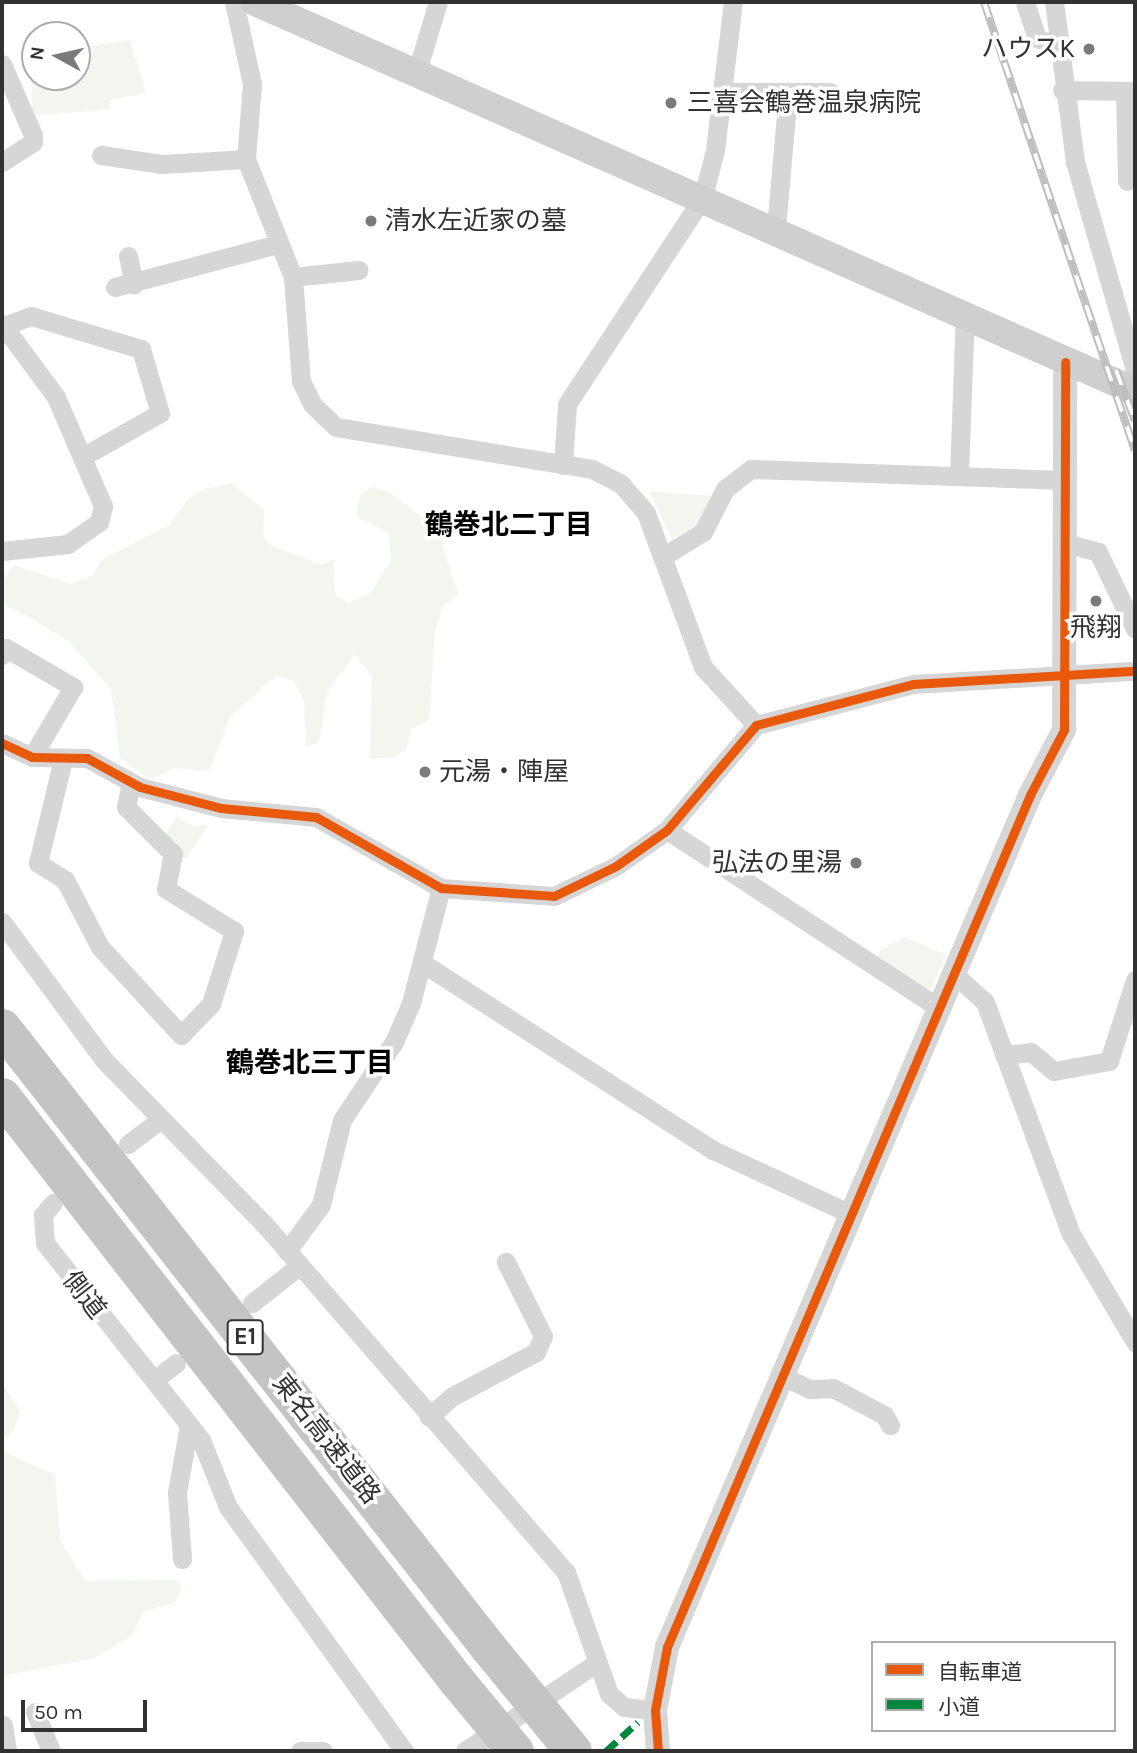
<!DOCTYPE html>
<meta charset="utf-8">
<style>
body{margin:0}
#map{position:relative;width:1137px;height:1753px;overflow:hidden;background:#fff;font-family:Karla,"Noto Sans JP",sans-serif}
div>[style]{position:absolute}
.green>*{inset:0;background:#f2f6ee}
.minor>*{height:19px;margin:-9.5px;padding:0 9.5px;transform-origin:9.5px;border-radius:9.5px;background:#d6d6d6}
.tertiary>*{height:24px;margin:-12px;padding:0 12px;transform-origin:12px;border-radius:12px;background:#d6d6d6}
.secondary>*{height:28px;margin:-14px;padding:0 14px;transform-origin:14px;border-radius:14px;background:#cfcfcf}
.motorway>*{height:37px;margin:-18.5px;padding:0 18.5px;transform-origin:18.5px;border-radius:18.5px;background:#c4c4c4}
.rail>*{height:8px;margin-top:-4px;transform-origin:0;background:repeating-linear-gradient(90deg,#fff 0 16px,#bebebe 0 32px);box-sizing:border-box;border-block:2px solid #bebebe}
.motorway-bridge>*{height:37px;margin:-18.5px;padding:0 18.5px;transform-origin:18.5px;border-radius:18.5px;background:#c4c4c4}
.quiet>*{height:7px;margin-top:-3.5px;transform-origin:0;background:repeating-linear-gradient(90deg,#00873e 0 14px,transparent 0 21px)}
.cycleway>*{height:9px;margin:-4.5px;padding:0 4.5px;transform-origin:4.5px;border-radius:4.5px;background:#e8590c}
.dots>*{width:19px;height:19px;translate:-50% -50%;box-sizing:border-box;border:4px solid #fff;border-radius:50%}
span{translate:-50% -50%;white-space:nowrap;text-align:center;line-height:1.15;-webkit-text-stroke:7px #fff;paint-order:stroke}
.shield-label span{padding:2px 5px;background:#fff;border:2px solid;border-radius:5px;-webkit-text-stroke-width:0}
.shield-label{font-size:24px;color:#323232;font-weight:700}
.poi-label{font-size:26px;color:#323232}
.right{translate:-100% -50%;text-align:right}
.left{translate:0 -50%;text-align:left}
.street-label{font-size:26px;color:#323232}
.neighbourhood-label{font-size:28px;color:#000;font-weight:700}
.frame{position:absolute;inset:0;border:4px solid #323232;pointer-events:none}
.legend{position:absolute;left:871px;top:1641px;width:245px;height:91px;box-sizing:border-box;background:#fff;border:2px solid #adadad;margin:0;padding:9px 12px;list-style:none;font-size:21px;color:#323232}
.legend li{display:flex;align-items:center;gap:14px;height:35px}
.legend b{width:35px;border:2px solid #adadad}
.north{position:absolute;left:21px;top:21px;width:70px;height:70px;box-sizing:border-box;background:#fff;border:2px solid #adadad;border-radius:50%;rotate:278deg;font-size:19px;font-weight:700;line-height:28px;text-align:center;color:#323232}
.north::after{content:'';display:block;margin:auto;width:24px;height:32px;background:#7a7a7a;clip-path:polygon(50% 0,100% 100%,50% 72%,0 100%)}
.scale{position:absolute;left:21px;top:1700px;width:126px;height:32px;box-sizing:border-box;border:4px solid #323232;border-top:0;padding-left:9px;font-size:21px;line-height:24px;white-space:nowrap;color:#323232;-webkit-text-stroke:5px #fff;paint-order:stroke}
</style>
<div id="map">
<div class="green">
<div style="clip-path:polygon(130px 40px,146px 93px,110px 100px,110px 109px,32px 116px,31px 54px,35px 77px,77px 77px,77px 48px)"></div>
<div style="clip-path:polygon(232px 483px,264px 510px,263px 536px,272px 546px,321px 565px,334px 559px,335px 595px,348px 603px,369px 595px,391px 561px,389px 534px,357px 516px,360px 495px,373px 487px,391px 494px,437px 528px,458px 594px,442px 607px,435px 632px,429px 720px,411px 729px,407px 748px,394px 758px,370px 758px,372px 676px,355px 654px,327px 692px,319px 742px,306px 747px,304px 702px,294px 681px,276px 676px,231px 715px,209px 771px,174px 768px,149px 780px,120px 757px,111px 689px,68px 640px,5px 604px,2px 582px,14px 565px,71px 584px,92px 576px,102px 560px,170px 525px,187px 500px,204px 489px)"></div>
<div style="clip-path:polygon(649px 491px,712px 496px,703px 521px,672px 539px)"></div>
<div style="clip-path:polygon(177px 817px,192px 826px,209px 825px,186px 859px,165px 835px)"></div>
<div style="clip-path:polygon(904px 937px,946px 955px,931px 989px,924px 992px,876px 961px,878px 952px)"></div>
<div style="clip-path:polygon(2px 1383px,20px 1411px,14px 1430px,2px 1439px)"></div>
<div style="clip-path:polygon(2px 1451px,55px 1475px,60px 1540px,85px 1581px,176px 1580px,182px 1588px,174px 1603px,143px 1612px,132px 1635px,94px 1658px,2px 1676px)"></div>
</div>
<div class="minor">
<div style="left:234px;top:2px;width:84px;rotate:77.6deg"></div>
<div style="left:252px;top:84px;width:75px;rotate:94.6deg"></div>
<div style="left:246px;top:159px;width:127px;rotate:68.3deg"></div>
<div style="left:293px;top:277px;width:104px;rotate:85.6deg"></div>
<div style="left:301px;top:381px;width:25px;rotate:64deg"></div>
<div style="left:312px;top:404px;width:33px;rotate:44deg"></div>
<div style="left:336px;top:427px;width:259px;rotate:9.3deg"></div>
<div style="left:592px;top:469px;width:33px;rotate:27deg"></div>
<div style="left:621px;top:484px;width:38px;rotate:49deg"></div>
<div style="left:646px;top:513px;width:164px;rotate:69.7deg"></div>
<div style="left:703px;top:667px;width:79px;rotate:47.6deg"></div>
<div style="left:1025px;top:2px;width:38px;rotate:72deg"></div>
<div style="left:1037px;top:38px;width:22px;rotate:22deg"></div>
<div style="left:1054px;top:2px;width:161px;rotate:82.5deg"></div>
<div style="left:1075px;top:162px;width:216px;rotate:73.9deg"></div>
<div style="left:2px;top:64px;width:77px;rotate:66.4deg"></div>
<div style="left:33px;top:135px;width:7px;rotate:90deg"></div>
<div style="left:33px;top:142px;width:37px;rotate:147deg"></div>
<div style="left:417px;top:71px;width:72px;rotate:-73.1deg"></div>
<div style="left:1062px;top:90px;width:73px;rotate:0.8deg"></div>
<div style="left:1125px;top:91px;width:90px;rotate:88.7deg"></div>
<div style="left:722px;top:92px;width:108px"></div>
<div style="left:101px;top:155px;width:62px;rotate:8.4deg"></div>
<div style="left:162px;top:164px;width:84px;rotate:-3.4deg"></div>
<div style="left:776px;top:229px;width:138px;rotate:-85deg"></div>
<div style="left:128px;top:256px;width:29px;rotate:78deg"></div>
<div style="left:293px;top:277px;width:66px;rotate:-6.1deg"></div>
<div style="left:115px;top:287px;width:169px;rotate:-14.8deg"></div>
<div style="left:2px;top:324px;width:91px;rotate:53.5deg"></div>
<div style="left:56px;top:397px;width:119px;rotate:66.7deg"></div>
<div style="left:103px;top:506px;width:16px;rotate:104deg"></div>
<div style="left:99px;top:522px;width:38px;rotate:145deg"></div>
<div style="left:68px;top:544px;width:66px;rotate:173.9deg"></div>
<div style="left:2px;top:327px;width:31px;rotate:-21deg"></div>
<div style="left:31px;top:316px;width:115px;rotate:16.7deg"></div>
<div style="left:141px;top:349px;width:67px;rotate:73.5deg"></div>
<div style="left:160px;top:413px;width:90px;rotate:150.6deg"></div>
<div style="left:563px;top:465px;width:61px;rotate:-86.2deg"></div>
<div style="left:567px;top:404px;width:248px;rotate:-56.7deg"></div>
<div style="left:703px;top:197px;width:49px;rotate:-75.7deg"></div>
<div style="left:715px;top:150px;width:149px;rotate:-83.1deg"></div>
<div style="left:959px;top:475px;width:160px;rotate:-87.9deg"></div>
<div style="left:1065px;top:543px;width:34px;rotate:15deg"></div>
<div style="left:1098px;top:552px;width:85px;rotate:64.3deg"></div>
<div style="left:662px;top:557px;width:48px;rotate:-31.4deg"></div>
<div style="left:703px;top:532px;width:48px;rotate:-62.9deg"></div>
<div style="left:725px;top:489px;width:33px;rotate:-38deg"></div>
<div style="left:751px;top:469px;width:312px;rotate:2deg"></div>
<div style="left:2px;top:655px;width:8px;rotate:-60deg"></div>
<div style="left:6px;top:648px;width:78px;rotate:30.2deg"></div>
<div style="left:73px;top:687px;width:81px;rotate:120.4deg"></div>
<div style="left:2px;top:743px;width:33px;rotate:25deg"></div>
<div style="left:32px;top:757px;width:55px;rotate:1deg"></div>
<div style="left:87px;top:758px;width:60px;rotate:28.7deg"></div>
<div style="left:140px;top:787px;width:84px;rotate:14.5deg"></div>
<div style="left:221px;top:808px;width:95px;rotate:5.4deg"></div>
<div style="left:316px;top:817px;width:144px;rotate:29.6deg"></div>
<div style="left:441px;top:888px;width:113px;rotate:4deg"></div>
<div style="left:554px;top:896px;width:69px;rotate:-25.8deg"></div>
<div style="left:616px;top:866px;width:62px;rotate:-35.2deg"></div>
<div style="left:667px;top:830px;width:138px;rotate:-49.7deg"></div>
<div style="left:756px;top:725px;width:162px;rotate:-14.6deg"></div>
<div style="left:913px;top:684px;width:222px;rotate:-3.4deg"></div>
<div style="left:63px;top:759px;width:107px;rotate:103.5deg"></div>
<div style="left:38px;top:863px;width:32px;rotate:32deg"></div>
<div style="left:65px;top:880px;width:76px;rotate:62.4deg"></div>
<div style="left:100px;top:947px;width:120px;rotate:47.4deg"></div>
<div style="left:181px;top:1035px;width:43px;rotate:-45.9deg"></div>
<div style="left:211px;top:1004px;width:77px;rotate:-72.5deg"></div>
<div style="left:234px;top:931px;width:80px;rotate:-148.3deg"></div>
<div style="left:166px;top:889px;width:36px;rotate:-79deg"></div>
<div style="left:173px;top:854px;width:66px;rotate:-135deg"></div>
<div style="left:126px;top:807px;width:25px;rotate:-78deg"></div>
<div style="left:667px;top:830px;width:327px;rotate:33.2deg"></div>
<div style="left:2px;top:922px;width:172px;rotate:53.5deg"></div>
<div style="left:104px;top:1060px;width:232px;rotate:45.7deg"></div>
<div style="left:266px;top:1226px;width:458px;rotate:49.1deg"></div>
<div style="left:566px;top:1572px;width:129px;rotate:70.6deg"></div>
<div style="left:609px;top:1694px;width:20px;rotate:41deg"></div>
<div style="left:624px;top:1707px;width:31px;rotate:6deg"></div>
<div style="left:424px;top:964px;width:344px;rotate:32.8deg"></div>
<div style="left:713px;top:1150px;width:154px;rotate:24.9deg"></div>
<div style="left:955px;top:975px;width:40px;rotate:42deg"></div>
<div style="left:985px;top:1002px;width:247px;rotate:69.7deg"></div>
<div style="left:1071px;top:1234px;width:126px;rotate:59.3deg"></div>
<div style="left:1004px;top:1055px;width:27px;rotate:-6deg"></div>
<div style="left:1031px;top:1052px;width:30px;rotate:40deg"></div>
<div style="left:1054px;top:1071px;width:56px;rotate:-10.3deg"></div>
<div style="left:1109px;top:1061px;width:85px;rotate:-72.2deg"></div>
<div style="left:128px;top:1144px;width:41px;rotate:-37.1deg"></div>
<div style="left:53px;top:1203px;width:16px;rotate:130deg"></div>
<div style="left:43px;top:1215px;width:28px;rotate:86deg"></div>
<div style="left:45px;top:1243px;width:251px;rotate:51.6deg"></div>
<div style="left:201px;top:1440px;width:72px;rotate:68.1deg"></div>
<div style="left:228px;top:1507px;width:301px;rotate:54.2deg"></div>
<div style="left:287px;top:1251px;width:57px;rotate:-53.5deg"></div>
<div style="left:321px;top:1205px;width:88px;rotate:-76.1deg"></div>
<div style="left:342px;top:1120px;width:94px;rotate:-56.3deg"></div>
<div style="left:394px;top:1042px;width:43px;rotate:-66.4deg"></div>
<div style="left:411px;top:1003px;width:119px;rotate:-75.4deg"></div>
<div style="left:252px;top:1303px;width:60px;rotate:-38.2deg"></div>
<div style="left:784px;top:1377px;width:29px;rotate:25deg"></div>
<div style="left:810px;top:1389px;width:23px;rotate:-2deg"></div>
<div style="left:833px;top:1388px;width:58px;rotate:27.9deg"></div>
<div style="left:884px;top:1415px;width:12px;rotate:59deg"></div>
<div style="left:157px;top:1378px;width:24px;rotate:-38deg"></div>
<div style="left:429px;top:1417px;width:30px;rotate:-42deg"></div>
<div style="left:451px;top:1397px;width:96px;rotate:-27.9deg"></div>
<div style="left:536px;top:1352px;width:17px;rotate:-66deg"></div>
<div style="left:543px;top:1336px;width:83px;rotate:-116.6deg"></div>
<div style="left:182px;top:1559px;width:67px;rotate:-94.3deg"></div>
<div style="left:177px;top:1492px;width:68px;rotate:-79.8deg"></div>
<div style="left:35px;top:1712px;width:42px;rotate:67.7deg"></div>
<div style="left:3px;top:1725px;width:26px;rotate:81deg"></div>
<div style="left:300px;top:1751px;width:23px"></div>
<div style="left:465px;top:1751px;width:156px;rotate:-33.8deg"></div>
</div>
<div class="tertiary">
<div style="left:658px;top:1751px;width:41px;rotate:-94.2deg"></div>
<div style="left:655px;top:1710px;width:64px;rotate:-79.2deg"></div>
<div style="left:667px;top:1647px;width:926px;rotate:-66.92deg"></div>
<div style="left:1030px;top:795px;width:73px;rotate:-62.4deg"></div>
<div style="left:1064px;top:730px;width:368px;rotate:-89.8deg"></div>
</div>
<div class="secondary">
<div style="left:255px;top:2px;width:962px;rotate:23.85deg"></div>
</div>
<div class="motorway">
<div style="left:2px;top:1027px;width:788px;rotate:51.91deg"></div>
<div style="left:2px;top:1096px;width:741px;rotate:52.13deg"></div>
</div>
<div class="rail">
<div style="left:984px;top:2px;width:473px;rotate:71.4deg"></div>
<div style="left:1116px;top:370px;width:54px;rotate:69.6deg"></div>
</div>
<div class="motorway-bridge">
<div style="left:488px;top:1647px;width:134px;rotate:50.7deg"></div>
<div style="left:457px;top:1681px;width:91px;rotate:50.4deg"></div>
</div>
<div class="quiet">
<div style="left:606px;top:1751px;width:43px;rotate:-42.2deg"></div>
</div>
<div class="cycleway">
<div style="left:2px;top:743px;width:33px;rotate:25deg"></div>
<div style="left:32px;top:757px;width:55px;rotate:1deg"></div>
<div style="left:87px;top:758px;width:60px;rotate:28.7deg"></div>
<div style="left:140px;top:787px;width:84px;rotate:14.5deg"></div>
<div style="left:221px;top:808px;width:95px;rotate:5.4deg"></div>
<div style="left:316px;top:817px;width:144px;rotate:29.6deg"></div>
<div style="left:441px;top:888px;width:113px;rotate:4deg"></div>
<div style="left:554px;top:896px;width:69px;rotate:-25.8deg"></div>
<div style="left:616px;top:866px;width:62px;rotate:-35.2deg"></div>
<div style="left:667px;top:830px;width:138px;rotate:-49.7deg"></div>
<div style="left:756px;top:725px;width:162px;rotate:-14.6deg"></div>
<div style="left:913px;top:684px;width:222px;rotate:-3.4deg"></div>
<div style="left:658px;top:1751px;width:41px;rotate:-94.2deg"></div>
<div style="left:655px;top:1710px;width:64px;rotate:-79.2deg"></div>
<div style="left:667px;top:1647px;width:926px;rotate:-66.92deg"></div>
<div style="left:1030px;top:795px;width:73px;rotate:-62.4deg"></div>
<div style="left:1064px;top:730px;width:368px;rotate:-89.8deg"></div>
</div>
<div class="dots">
<div style="left:1089px;top:49px;background:#7a7a7a"></div>
<div style="left:671px;top:103px;background:#7a7a7a"></div>
<div style="left:371px;top:221px;background:#7a7a7a"></div>
<div style="left:1096px;top:601px;background:#7a7a7a"></div>
<div style="left:425px;top:772px;background:#7a7a7a"></div>
<div style="left:856px;top:863px;background:#7a7a7a"></div>
</div>
<div class="shield-label">
<span style="left:245px;top:1337px">E1</span>
</div>
<div class="poi-label">
<span class="right" style="left:1075px;top:49px">ハウスK</span>
<span class="left" style="left:687px;top:103px">三喜会鶴巻温泉病院</span>
<span class="left" style="left:385px;top:221px">清水左近家の墓</span>
<span style="left:1096px;top:628px">飛翔</span>
<span class="left" style="left:439px;top:772px">元湯・陣屋</span>
<span class="right" style="left:842px;top:863px">弘法の里湯</span>
</div>
<div class="street-label">
<span style="left:84px;top:1295px;rotate:52deg">側道</span>
<span style="left:326px;top:1439px;rotate:52deg">東名高速道路</span>
</div>
<div class="neighbourhood-label">
<span style="left:509px;top:525px">鶴巻北二丁目</span>
<span style="left:310px;top:1063px">鶴巻北三丁目</span>
</div>
<div class="frame"></div>
<ul class="legend">
<li><b style="height:9px;background:#e8590c"></b>自転車道</li>
<li><b style="height:9px;background:#00873e"></b>小道</li>
</ul>
<div class="north">N</div>
<div class="scale">50 m</div>
</div>
